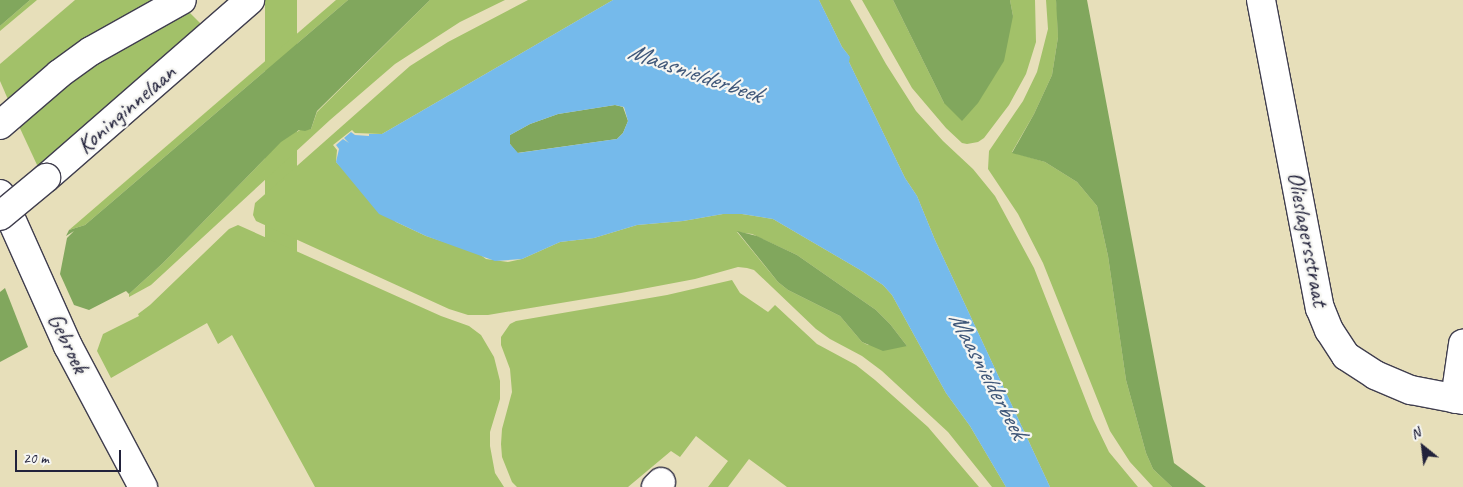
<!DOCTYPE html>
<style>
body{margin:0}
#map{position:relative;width:1463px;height:487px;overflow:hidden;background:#e7dfba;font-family:Caveat,sans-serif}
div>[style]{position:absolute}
.green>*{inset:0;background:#a2c169;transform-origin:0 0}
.forest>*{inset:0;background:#81a75d}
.water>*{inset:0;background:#75baeb}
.roads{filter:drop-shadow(1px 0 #403e4e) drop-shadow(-1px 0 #403e4e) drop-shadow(0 1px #403e4e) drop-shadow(0 -1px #403e4e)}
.minor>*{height:28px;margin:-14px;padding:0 14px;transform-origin:14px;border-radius:14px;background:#fff}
.major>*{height:28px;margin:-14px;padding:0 14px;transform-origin:14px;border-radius:14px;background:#fff}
.bridges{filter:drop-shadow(1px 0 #403e4e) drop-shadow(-1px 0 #403e4e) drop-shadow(0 1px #403e4e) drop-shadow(0 -1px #403e4e)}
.major-bridge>*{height:28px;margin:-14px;padding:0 14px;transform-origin:14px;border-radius:14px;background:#fff}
span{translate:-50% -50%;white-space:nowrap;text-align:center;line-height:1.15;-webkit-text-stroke:4.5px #f6f6f2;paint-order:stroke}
.street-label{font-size:24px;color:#22223b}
.water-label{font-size:25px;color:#3f5779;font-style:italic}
.north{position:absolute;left:1398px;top:422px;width:50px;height:50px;-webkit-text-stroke:4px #f6f6f2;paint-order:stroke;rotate:331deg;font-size:14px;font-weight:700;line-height:20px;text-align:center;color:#22223b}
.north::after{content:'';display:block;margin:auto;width:18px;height:22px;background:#22223b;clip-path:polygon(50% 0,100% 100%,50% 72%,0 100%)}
.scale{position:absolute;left:15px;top:450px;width:106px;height:22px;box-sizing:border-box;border:2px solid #22223b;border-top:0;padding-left:6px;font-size:15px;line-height:18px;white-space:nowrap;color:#22223b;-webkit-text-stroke:4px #f6f6f2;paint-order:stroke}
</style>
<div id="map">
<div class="green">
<div style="clip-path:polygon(30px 0,37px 0,0 31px,0 26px)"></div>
<div style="clip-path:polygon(75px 0,162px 0,10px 104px,0 81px,0 64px)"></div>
<div style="left:265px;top:0;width:32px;height:291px"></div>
<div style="clip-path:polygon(336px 0,348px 0,85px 225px,69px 230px)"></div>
<div style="clip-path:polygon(430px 0,505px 0,460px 22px,395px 64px,330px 120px,151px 285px,129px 297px,129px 294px,163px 263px,281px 142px,300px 130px,311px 129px,317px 112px)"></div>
<div style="clip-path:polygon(evenodd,528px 0,613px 0,382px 134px,355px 133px,352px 130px,333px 145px,337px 150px,336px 162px,396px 222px,426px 236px,478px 253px,486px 259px,508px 262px,522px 259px,560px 242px,594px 238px,637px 225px,683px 221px,723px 214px,742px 214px,773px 219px,862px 271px,883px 285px,892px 295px,946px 393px,970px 426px,1006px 487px,992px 487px,948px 432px,882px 371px,862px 356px,830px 339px,816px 329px,754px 270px,747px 268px,738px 267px,695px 279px,621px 293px,488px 315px,468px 315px,449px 309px,256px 221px,253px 215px,255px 203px,410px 66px,448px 42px,528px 0,737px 232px,752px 234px,797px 255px,876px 310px,890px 324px,907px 346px,868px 345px,862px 342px,840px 316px,788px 290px,778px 282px,737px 232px)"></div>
<div style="clip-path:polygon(819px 0,850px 0,886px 64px,916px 111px,943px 141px,973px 169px,995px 196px,1034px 268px,1093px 419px,1109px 452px,1138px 487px,1050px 487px,935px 240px,917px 196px,905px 178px,849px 62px,849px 56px,842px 47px)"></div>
<div style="clip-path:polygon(862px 0,893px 0,944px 103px,1013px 16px,1010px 0,1035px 0,1036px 42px,1026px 74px,1009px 105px,984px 138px,978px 142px,967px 144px,962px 143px,946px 128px,912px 88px)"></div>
<div style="clip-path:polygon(1046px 0,1056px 0,1057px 8px,1058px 37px,1052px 75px,1034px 114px,1012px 152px,1045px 162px,1077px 182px,1097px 206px,1108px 256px,1126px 380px,1146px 453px,1153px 469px,1172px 487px,1153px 487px,1130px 462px,1110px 431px,1043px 263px,1018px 214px,988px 169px,989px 151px,1023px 101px,1037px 72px,1048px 29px)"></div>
<div style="clip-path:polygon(189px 12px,203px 26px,38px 167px,18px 124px,95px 62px)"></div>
<div style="clip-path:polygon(238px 225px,441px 316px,469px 326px,481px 335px,494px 357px,500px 381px,500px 399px,490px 432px,490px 446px,495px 473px,504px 487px,315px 487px,232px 335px,218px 344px,207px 323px,111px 378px,97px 351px,103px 334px,139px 316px,138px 314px,150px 305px,229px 229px)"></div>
<div style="clip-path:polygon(732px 280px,740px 293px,768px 312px,775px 305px,817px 344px,856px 365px,875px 380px,928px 427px,979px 487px,787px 487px,749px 459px,728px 487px,708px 487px,728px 461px,696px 436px,680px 457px,671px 451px,628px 487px,517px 487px,512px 482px,502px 457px,501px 444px,502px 429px,512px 392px,510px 369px,501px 345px,501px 337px,510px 324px,516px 321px,667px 295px)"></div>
</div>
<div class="forest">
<div style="clip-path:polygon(0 0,30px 0,0 26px)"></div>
<div style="clip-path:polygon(348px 0,430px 0,317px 111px,311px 129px,305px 131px,299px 130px,281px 142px,163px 263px,129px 294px,126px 291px,89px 310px,74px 305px,60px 274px,67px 238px,74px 231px,66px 236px,69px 230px,85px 225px)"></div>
<div style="clip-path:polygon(893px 0,1010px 0,1013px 16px,1004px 61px,978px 103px,962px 121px,944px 103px)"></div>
<div style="clip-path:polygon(1056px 0,1087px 0,1174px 463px,1206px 487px,1172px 487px,1153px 469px,1146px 453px,1126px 380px,1108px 256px,1097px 206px,1077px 182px,1045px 162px,1012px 153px,1034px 114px,1052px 75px,1058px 37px)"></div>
<div style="clip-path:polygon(615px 105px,623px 107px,628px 121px,623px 133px,617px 139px,517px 153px,510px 144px,510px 135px,530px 124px,558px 114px)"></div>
<div style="clip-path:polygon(737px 231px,757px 236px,797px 255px,876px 310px,890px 324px,907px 346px,883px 351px,862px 342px,840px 316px,788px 290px,778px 282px)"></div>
<div style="clip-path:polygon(5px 288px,28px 347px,0 362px,0 292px)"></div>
</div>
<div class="water">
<div style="clip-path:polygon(evenodd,613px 0,819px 0,842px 47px,850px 57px,849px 62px,905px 178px,917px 196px,935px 240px,1050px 487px,1006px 487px,970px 426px,946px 393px,892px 295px,883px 285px,862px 271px,773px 219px,742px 214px,723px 214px,683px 221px,637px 225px,594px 238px,560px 242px,522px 259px,495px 261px,426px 236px,379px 214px,336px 162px,339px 149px,336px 145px,343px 139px,349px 143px,344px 138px,351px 132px,355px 135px,369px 136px,369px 134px,382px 134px,613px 0,615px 105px,624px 107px,628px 121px,623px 133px,617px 139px,518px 153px,510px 144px,510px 135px,530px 124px,558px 114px,615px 105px)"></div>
</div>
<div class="roads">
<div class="minor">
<div style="left:1261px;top:0;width:314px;rotate:79.2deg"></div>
<div style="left:1320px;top:308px;width:24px;rotate:68deg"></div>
<div style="left:1329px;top:330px;width:31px;rotate:57deg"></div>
<div style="left:1346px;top:356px;width:35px;rotate:33deg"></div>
<div style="left:1375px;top:375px;width:39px;rotate:23deg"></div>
<div style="left:1411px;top:390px;width:53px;rotate:10.9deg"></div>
<div style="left:0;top:194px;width:167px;rotate:65.9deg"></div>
<div style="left:68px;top:346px;width:160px;rotate:62deg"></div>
<div style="left:1455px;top:399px;width:56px;rotate:-81.7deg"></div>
<div style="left:656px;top:487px;width:7px;rotate:-45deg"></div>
</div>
<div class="major">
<div style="left:0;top:125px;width:78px;rotate:-40.8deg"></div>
<div style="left:59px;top:74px;width:39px;rotate:-36deg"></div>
<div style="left:91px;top:51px;width:104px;rotate:-29.3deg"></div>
<div style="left:46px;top:178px;width:271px;rotate:-41.1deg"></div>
</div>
</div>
<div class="bridges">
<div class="major-bridge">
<div style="left:0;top:216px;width:60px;rotate:-39.6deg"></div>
</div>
</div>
<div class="street-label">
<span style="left:126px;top:109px;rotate:-41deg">Koninginnelaan</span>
<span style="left:1308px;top:239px;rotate:79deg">Olieslagersstraat</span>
<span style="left:68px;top:343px;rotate:64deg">Gebroek</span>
</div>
<div class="water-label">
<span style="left:695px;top:73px;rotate:19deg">Maasnielderbeek</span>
<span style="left:988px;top:375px;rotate:62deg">Maasnielderbeek</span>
</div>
<div class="north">N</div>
<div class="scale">20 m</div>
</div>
